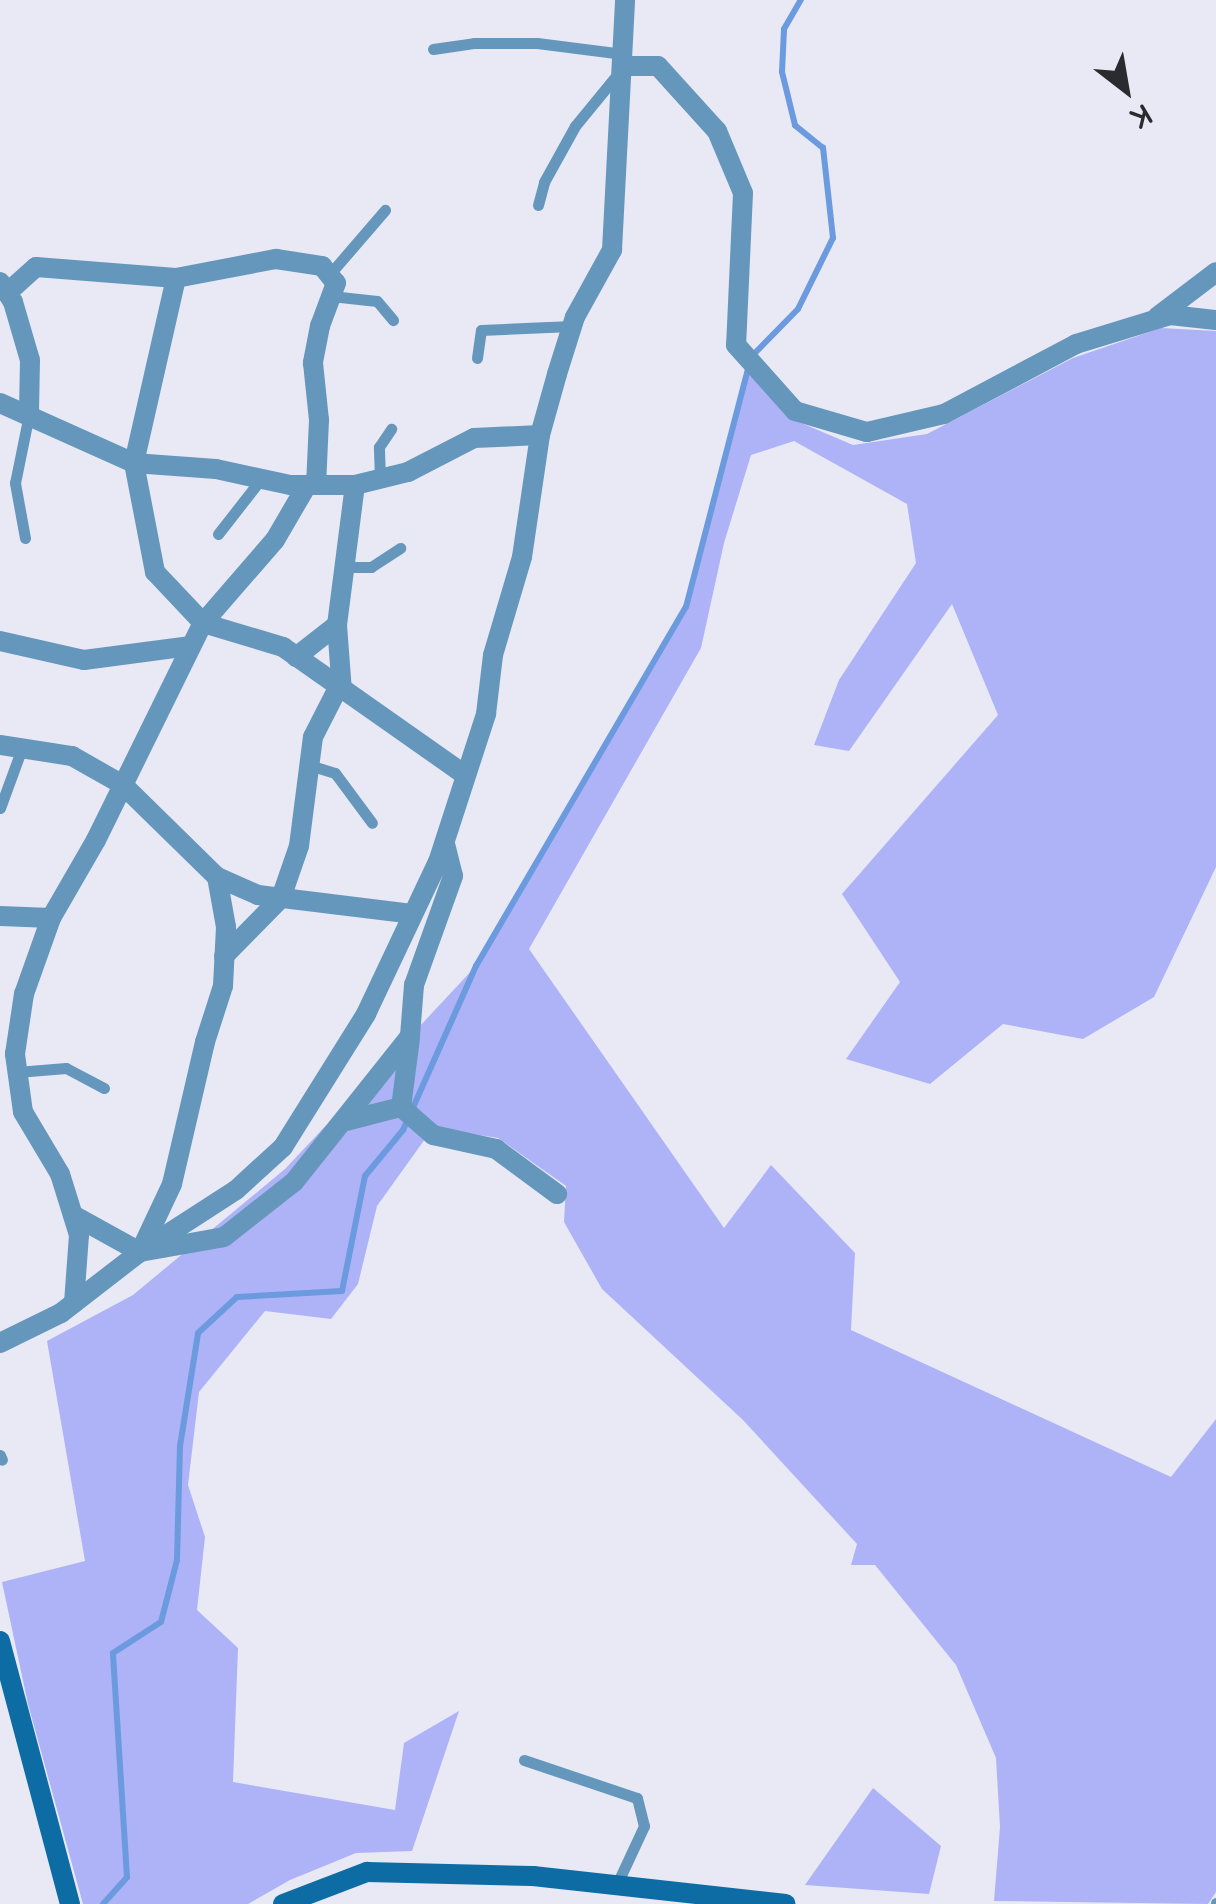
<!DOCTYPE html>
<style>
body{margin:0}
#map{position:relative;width:1216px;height:1904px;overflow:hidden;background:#e8e9f5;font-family:"Varela Round",sans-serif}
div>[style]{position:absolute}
.green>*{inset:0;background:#adb3f6}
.stream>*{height:6px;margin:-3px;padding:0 3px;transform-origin:3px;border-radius:3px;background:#6c9adf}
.lane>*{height:11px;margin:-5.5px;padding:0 5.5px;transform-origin:5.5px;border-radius:5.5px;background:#6597bd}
.street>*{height:20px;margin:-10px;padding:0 10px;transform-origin:10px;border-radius:10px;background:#6597bd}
.secondary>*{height:20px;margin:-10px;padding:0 10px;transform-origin:10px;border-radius:10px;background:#0d6ca4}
span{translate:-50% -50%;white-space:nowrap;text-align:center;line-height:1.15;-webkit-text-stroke:8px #e8e9f5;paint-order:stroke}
.north{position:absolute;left:1076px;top:40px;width:100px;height:100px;-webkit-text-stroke:8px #e8e9f5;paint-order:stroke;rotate:149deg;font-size:28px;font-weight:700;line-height:40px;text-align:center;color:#2a2b2f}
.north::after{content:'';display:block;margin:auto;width:35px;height:45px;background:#2a2b2f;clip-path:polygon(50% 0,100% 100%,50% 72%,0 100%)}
</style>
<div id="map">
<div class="green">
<div style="clip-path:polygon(1161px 328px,1216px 331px,1216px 867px,1154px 997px,1083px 1039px,1003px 1024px,930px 1084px,846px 1059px,900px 982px,842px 894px,998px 715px,952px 604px,849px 751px,814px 745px,839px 680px,916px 563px,907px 504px,794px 441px,751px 455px,724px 543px,701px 648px,529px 949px,724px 1228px,771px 1165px,855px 1253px,851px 1330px,1171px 1477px,1216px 1419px,1216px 1892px,1208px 1904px,994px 1901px,1000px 1827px,996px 1758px,956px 1665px,875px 1565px,851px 1565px,857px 1544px,743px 1420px,602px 1289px,564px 1222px,566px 1186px,498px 1138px,437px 1128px,410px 1102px,418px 1028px,476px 966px,686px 607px,748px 370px,792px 419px,853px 445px,927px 434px,1073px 358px)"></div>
<div style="clip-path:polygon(410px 1036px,401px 1107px,425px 1139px,377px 1206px,358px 1284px,331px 1319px,265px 1311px,199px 1392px,188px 1485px,205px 1537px,197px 1610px,238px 1648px,233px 1782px,395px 1810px,404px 1743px,459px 1711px,412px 1851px,356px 1853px,290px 1880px,248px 1904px,83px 1904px,28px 1704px,2px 1582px,85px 1561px,47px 1341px,133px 1295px,285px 1169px)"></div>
<div style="clip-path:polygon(873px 1788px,941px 1846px,929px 1894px,805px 1885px)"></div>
</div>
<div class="stream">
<div style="left:753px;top:355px;width:64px;rotate:-45.6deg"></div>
<div style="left:798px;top:309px;width:79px;rotate:-63.8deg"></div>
<div style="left:833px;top:238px;width:91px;rotate:-96.3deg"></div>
<div style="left:823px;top:148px;width:36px;rotate:-141deg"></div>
<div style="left:795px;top:125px;width:55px;rotate:-103.8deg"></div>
<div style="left:782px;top:72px;width:43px;rotate:-87.3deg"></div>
<div style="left:784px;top:29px;width:34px;rotate:-60deg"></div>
<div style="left:103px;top:1904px;width:36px;rotate:-48deg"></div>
<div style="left:127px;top:1877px;width:224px;rotate:-93.6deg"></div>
<div style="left:113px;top:1653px;width:57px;rotate:-32.9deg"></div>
<div style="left:161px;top:1622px;width:64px;rotate:-75.5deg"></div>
<div style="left:177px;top:1560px;width:114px;rotate:-88.5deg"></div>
<div style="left:180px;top:1446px;width:114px;rotate:-80.9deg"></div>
<div style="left:198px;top:1333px;width:53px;rotate:-42.7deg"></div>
<div style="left:237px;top:1297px;width:105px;rotate:-3.3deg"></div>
<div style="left:342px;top:1291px;width:117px;rotate:-78.7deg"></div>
<div style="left:365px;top:1176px;width:60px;rotate:-50.4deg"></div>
<div style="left:403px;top:1130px;width:180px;rotate:-66deg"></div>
<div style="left:476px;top:966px;width:416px;rotate:-59.7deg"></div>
<div style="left:686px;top:607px;width:249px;rotate:-75.4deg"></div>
</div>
<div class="lane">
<div style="left:433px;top:49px;width:41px;rotate:-8.3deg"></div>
<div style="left:474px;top:43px;width:63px"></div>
<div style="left:537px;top:43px;width:87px;rotate:7.3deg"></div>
<div style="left:538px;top:205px;width:24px;rotate:-75deg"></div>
<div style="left:544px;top:182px;width:64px;rotate:-61deg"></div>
<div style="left:575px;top:126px;width:72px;rotate:-50.6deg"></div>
<div style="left:329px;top:275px;width:86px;rotate:-49.3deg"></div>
<div style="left:331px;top:296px;width:46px;rotate:6.2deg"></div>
<div style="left:377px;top:301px;width:25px;rotate:50deg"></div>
<div style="left:477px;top:358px;width:28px;rotate:-82deg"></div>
<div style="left:481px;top:330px;width:91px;rotate:-2.5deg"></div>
<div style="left:380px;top:479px;width:32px;rotate:-92deg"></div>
<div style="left:379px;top:447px;width:22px;rotate:-56deg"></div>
<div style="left:218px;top:534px;width:70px;rotate:-52deg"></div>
<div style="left:25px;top:538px;width:56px;rotate:-100.3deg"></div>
<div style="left:15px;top:483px;width:70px;rotate:-78.5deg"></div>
<div style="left:345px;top:567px;width:26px"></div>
<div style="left:371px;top:567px;width:35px;rotate:-33deg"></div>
<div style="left:309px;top:765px;width:27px;rotate:17deg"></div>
<div style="left:335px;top:773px;width:62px;rotate:53.5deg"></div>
<div style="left:0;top:808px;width:64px;rotate:-69.9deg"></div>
<div style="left:17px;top:1072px;width:49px;rotate:-4.7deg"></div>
<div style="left:66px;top:1068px;width:43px;rotate:27.8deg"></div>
<div style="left:0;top:1455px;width:5px;rotate:68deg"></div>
<div style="left:524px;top:1760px;width:119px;rotate:18.6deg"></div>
<div style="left:637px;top:1798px;width:29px;rotate:76deg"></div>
<div style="left:644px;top:1826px;width:66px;rotate:115deg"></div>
<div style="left:1216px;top:1904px;width:1px;rotate:-90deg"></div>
</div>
<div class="street">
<div style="left:623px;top:66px;width:35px"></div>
<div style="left:658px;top:66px;width:88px;rotate:47.8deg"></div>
<div style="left:717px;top:131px;width:67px;rotate:67.2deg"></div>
<div style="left:743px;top:193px;width:152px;rotate:92.6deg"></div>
<div style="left:736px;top:345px;width:89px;rotate:48.2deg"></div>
<div style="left:795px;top:411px;width:75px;rotate:16.3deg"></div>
<div style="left:867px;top:432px;width:79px;rotate:-13.2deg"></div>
<div style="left:944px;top:414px;width:149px;rotate:-27.9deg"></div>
<div style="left:1076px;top:344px;width:98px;rotate:-17.1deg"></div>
<div style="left:1170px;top:315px;width:46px;rotate:6.2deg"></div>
<div style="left:176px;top:278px;width:190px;rotate:102.8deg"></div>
<div style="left:134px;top:463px;width:111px;rotate:79.1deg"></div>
<div style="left:155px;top:572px;width:70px;rotate:46.7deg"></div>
<div style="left:203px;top:623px;width:84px;rotate:16.7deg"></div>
<div style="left:283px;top:647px;width:223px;rotate:35.1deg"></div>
<div style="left:0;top:282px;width:24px;rotate:57deg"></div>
<div style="left:13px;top:302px;width:60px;rotate:73.7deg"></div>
<div style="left:30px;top:360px;width:54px;rotate:91.1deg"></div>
<div style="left:7px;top:293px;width:39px;rotate:-42deg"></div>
<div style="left:36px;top:267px;width:140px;rotate:4.5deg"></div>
<div style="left:176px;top:278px;width:102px;rotate:-10.8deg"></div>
<div style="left:276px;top:259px;width:47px;rotate:8.7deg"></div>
<div style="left:322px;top:266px;width:22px;rotate:51deg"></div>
<div style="left:336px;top:283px;width:46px;rotate:110.4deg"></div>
<div style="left:320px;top:326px;width:38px;rotate:101deg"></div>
<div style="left:313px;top:363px;width:57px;rotate:84deg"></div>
<div style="left:319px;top:420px;width:65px;rotate:92.6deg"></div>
<div style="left:1157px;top:317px;width:74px;rotate:-37.3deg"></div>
<div style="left:0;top:403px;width:147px;rotate:24.1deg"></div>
<div style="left:134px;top:463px;width:82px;rotate:4.2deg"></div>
<div style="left:216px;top:469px;width:76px;rotate:12.2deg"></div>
<div style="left:290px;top:485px;width:65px"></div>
<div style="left:355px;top:485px;width:55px;rotate:-13.8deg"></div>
<div style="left:408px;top:472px;width:74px;rotate:-27.3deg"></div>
<div style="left:474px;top:438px;width:66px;rotate:-2.6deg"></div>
<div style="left:337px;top:625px;width:141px;rotate:-82.7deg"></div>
<div style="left:0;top:641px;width:86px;rotate:12.7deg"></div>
<div style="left:84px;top:660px;width:108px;rotate:-7.5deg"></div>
<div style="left:296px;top:657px;width:52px;rotate:-38deg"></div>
<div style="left:337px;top:625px;width:66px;rotate:85.7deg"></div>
<div style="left:0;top:745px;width:73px;rotate:8.7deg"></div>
<div style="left:72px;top:756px;width:59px;rotate:29.6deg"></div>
<div style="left:123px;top:785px;width:132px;rotate:44.4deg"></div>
<div style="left:217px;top:877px;width:45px;rotate:23.7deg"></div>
<div style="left:258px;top:895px;width:155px;rotate:7deg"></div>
<div style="left:0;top:916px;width:51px;rotate:2.2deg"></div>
<div style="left:224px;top:956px;width:81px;rotate:-45.5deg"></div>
<div style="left:281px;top:898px;width:55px;rotate:-70.9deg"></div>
<div style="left:299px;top:846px;width:110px;rotate:-82.7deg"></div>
<div style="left:313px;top:737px;width:55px;rotate:-63deg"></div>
<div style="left:410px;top:1038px;width:70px;rotate:97.4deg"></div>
<div style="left:401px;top:1107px;width:43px;rotate:41.2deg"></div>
<div style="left:433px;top:1135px;width:65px;rotate:12.5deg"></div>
<div style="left:496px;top:1149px;width:76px;rotate:36.4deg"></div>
<div style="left:346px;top:1121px;width:57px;rotate:-14.3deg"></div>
<div style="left:73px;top:1215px;width:77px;rotate:28.9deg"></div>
<div style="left:140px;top:1252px;width:85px;rotate:-10.1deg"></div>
<div style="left:224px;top:1237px;width:89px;rotate:-38.2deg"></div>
<div style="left:294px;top:1182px;width:186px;rotate:-51.5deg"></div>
<div style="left:410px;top:1036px;width:51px;rotate:-85.5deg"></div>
<div style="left:414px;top:985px;width:116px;rotate:-70.3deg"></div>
<div style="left:453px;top:876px;width:33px;rotate:-104deg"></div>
<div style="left:141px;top:1250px;width:73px;rotate:-64.8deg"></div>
<div style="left:172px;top:1184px;width:146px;rotate:-76.9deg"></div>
<div style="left:205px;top:1042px;width:59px;rotate:-72.2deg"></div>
<div style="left:223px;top:986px;width:59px;rotate:-87.1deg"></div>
<div style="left:226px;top:927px;width:51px;rotate:-100.2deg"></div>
<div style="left:74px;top:1303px;width:68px;rotate:-85.8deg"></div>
<div style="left:79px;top:1235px;width:64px;rotate:-107.3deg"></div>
<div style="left:60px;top:1174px;width:72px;rotate:-120.8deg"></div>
<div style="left:23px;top:1112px;width:59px;rotate:-97.9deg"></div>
<div style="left:15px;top:1054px;width:61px;rotate:-81.5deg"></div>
<div style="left:24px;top:994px;width:81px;rotate:-70.4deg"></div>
<div style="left:51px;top:918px;width:90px;rotate:-60deg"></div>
<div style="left:96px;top:840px;width:242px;rotate:-63.8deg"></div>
<div style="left:203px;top:623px;width:110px;rotate:-49.1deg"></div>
<div style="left:275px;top:540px;width:64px;rotate:-59.8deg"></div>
<div style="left:0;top:1343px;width:68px;rotate:-26.2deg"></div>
<div style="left:61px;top:1313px;width:100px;rotate:-37.7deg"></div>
<div style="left:140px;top:1252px;width:114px;rotate:-32.9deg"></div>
<div style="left:236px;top:1190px;width:64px;rotate:-42.5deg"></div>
<div style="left:283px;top:1147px;width:157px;rotate:-58deg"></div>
<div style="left:366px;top:1014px;width:168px;rotate:-64.7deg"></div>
<div style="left:438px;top:862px;width:156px;rotate:-72deg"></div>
<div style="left:486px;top:714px;width:59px;rotate:-83.2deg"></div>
<div style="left:493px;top:655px;width:102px;rotate:-73.5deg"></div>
<div style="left:522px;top:557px;width:123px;rotate:-81.6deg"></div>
<div style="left:540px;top:435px;width:63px;rotate:-74.4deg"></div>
<div style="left:557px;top:374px;width:60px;rotate:-72.5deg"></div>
<div style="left:575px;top:317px;width:77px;rotate:-61.1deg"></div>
<div style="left:612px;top:250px;width:250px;rotate:-87deg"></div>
</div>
<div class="secondary">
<div style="left:0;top:1641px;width:272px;rotate:75.1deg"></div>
<div style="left:283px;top:1904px;width:90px;rotate:-20.9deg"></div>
<div style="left:367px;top:1872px;width:166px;rotate:1.4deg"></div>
<div style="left:533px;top:1876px;width:254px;rotate:6.3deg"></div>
</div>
<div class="north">K</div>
</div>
